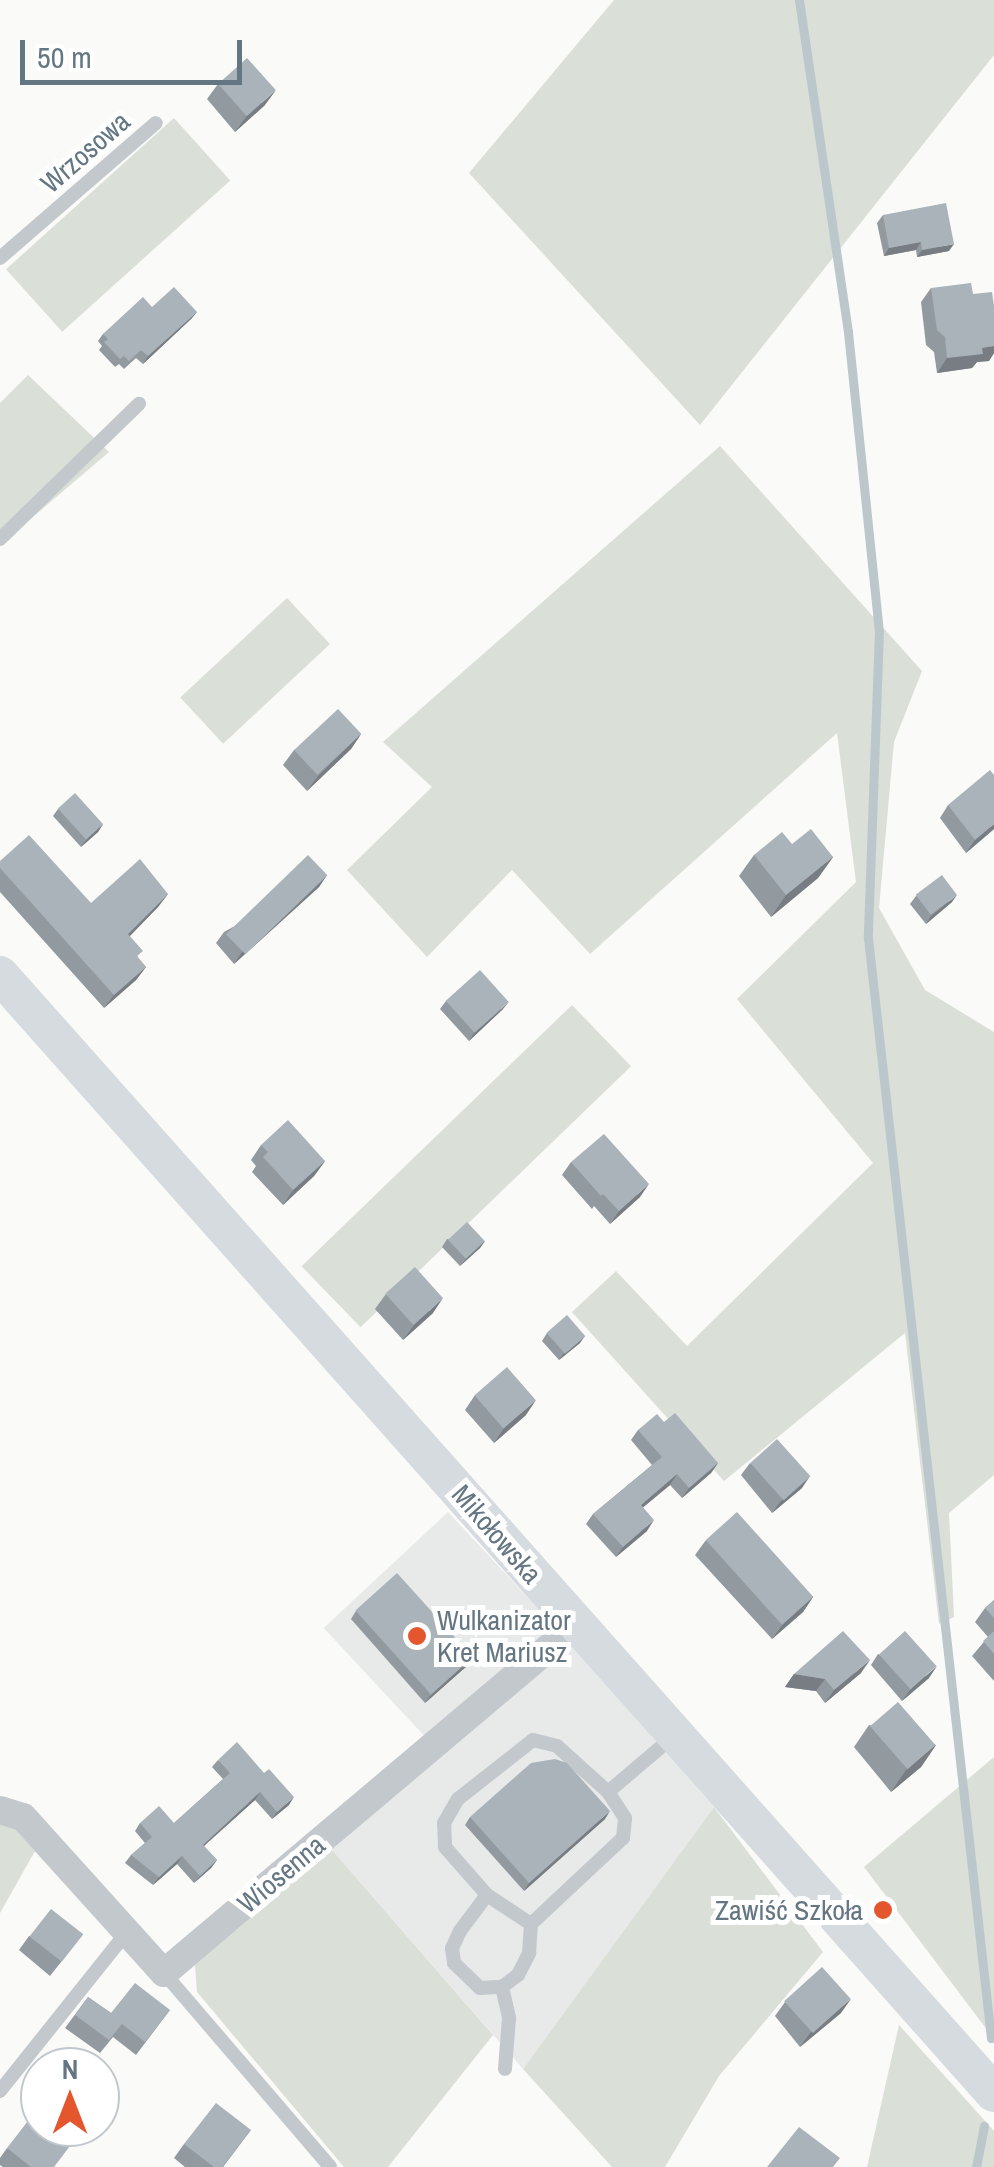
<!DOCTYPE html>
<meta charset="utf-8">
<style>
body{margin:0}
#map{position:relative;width:994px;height:2167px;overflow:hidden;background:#fafaf8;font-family:"Archivo Narrow",sans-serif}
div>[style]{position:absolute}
.built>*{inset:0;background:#e8e9e9;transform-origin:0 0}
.green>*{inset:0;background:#dadfd7;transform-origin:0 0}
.stream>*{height:9px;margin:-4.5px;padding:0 4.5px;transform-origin:4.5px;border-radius:4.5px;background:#bbc7cb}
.service>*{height:14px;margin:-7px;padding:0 7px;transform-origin:7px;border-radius:7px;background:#c3c8cc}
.minor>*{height:28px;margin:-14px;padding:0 14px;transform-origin:14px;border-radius:14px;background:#c3c8cc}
.secondary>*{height:38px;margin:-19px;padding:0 19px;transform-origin:19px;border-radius:19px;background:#d6dbdf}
.wall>*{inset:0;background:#929a9f}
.shaded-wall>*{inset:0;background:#777d82}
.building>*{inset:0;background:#aab3b9;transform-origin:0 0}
.dots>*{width:28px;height:28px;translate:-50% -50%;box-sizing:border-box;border:5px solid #fff;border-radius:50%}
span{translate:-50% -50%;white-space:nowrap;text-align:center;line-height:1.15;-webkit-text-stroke:10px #fff;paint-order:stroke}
.street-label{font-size:28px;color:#657683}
.poi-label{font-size:28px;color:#657683}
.left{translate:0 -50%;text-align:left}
.right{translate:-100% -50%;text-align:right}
.north{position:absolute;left:20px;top:2047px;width:100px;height:100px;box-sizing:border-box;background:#fff;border:2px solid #c1c8cd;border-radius:50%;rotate:0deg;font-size:28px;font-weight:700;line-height:40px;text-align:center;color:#657683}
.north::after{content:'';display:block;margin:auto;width:35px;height:45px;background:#e4572e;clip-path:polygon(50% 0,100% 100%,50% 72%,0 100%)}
.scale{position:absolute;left:20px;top:40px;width:222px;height:45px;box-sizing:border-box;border:5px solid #657683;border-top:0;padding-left:12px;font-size:30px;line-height:35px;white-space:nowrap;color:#657683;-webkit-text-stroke:8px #fff;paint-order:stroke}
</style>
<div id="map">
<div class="built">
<div style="left:448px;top:1512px;width:159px;height:170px;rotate:47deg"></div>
<div style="clip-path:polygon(569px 1643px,714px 1807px,523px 2069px,332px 1850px)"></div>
</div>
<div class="green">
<div style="clip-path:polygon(614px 0,994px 0,994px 55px,700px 425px,469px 173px)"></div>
<div style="left:174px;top:118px;width:84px;height:226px;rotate:48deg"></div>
<div style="clip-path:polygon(28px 375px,109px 452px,0 545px,0 403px)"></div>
<div style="clip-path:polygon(720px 446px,922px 671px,894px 742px,879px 908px,925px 990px,994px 1032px,994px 1475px,949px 1513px,954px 1617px,939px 1624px,905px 1333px,724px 1481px,572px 1312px,616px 1271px,687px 1346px,873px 1163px,737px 999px,856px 882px,837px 733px,590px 954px,512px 870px,427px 957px,347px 870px,432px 787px,383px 742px)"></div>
<div style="left:287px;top:598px;width:63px;height:146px;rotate:47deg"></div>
<div style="left:572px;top:1005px;width:85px;height:376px;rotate:46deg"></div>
<div style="clip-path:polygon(994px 1757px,994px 2039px,864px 1867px)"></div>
<div style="clip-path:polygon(714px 1807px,823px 1952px,719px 2076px,665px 2167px,612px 2167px,523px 2069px)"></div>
<div style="clip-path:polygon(0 1822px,13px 1827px,35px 1851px,0 1913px)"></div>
<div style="clip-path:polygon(332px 1850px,493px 2035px,388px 2167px,344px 2167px,197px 1992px,195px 1965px)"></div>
<div style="clip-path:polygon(899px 2025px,994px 2131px,994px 2167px,867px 2167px)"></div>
</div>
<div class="stream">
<div style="left:799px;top:0;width:336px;rotate:81.6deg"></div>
<div style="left:848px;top:332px;width:301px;rotate:84.1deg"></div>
<div style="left:879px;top:631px;width:307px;rotate:92.1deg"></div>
<div style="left:868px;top:938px;width:1107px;rotate:83.62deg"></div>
<div style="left:976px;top:2167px;width:42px;rotate:-79deg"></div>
</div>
<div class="service">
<div style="left:0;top:258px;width:206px;rotate:-40.9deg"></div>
<div style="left:0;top:539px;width:194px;rotate:-44.2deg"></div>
<div style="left:487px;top:1895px;width:64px;rotate:-131.2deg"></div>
<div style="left:445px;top:1847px;width:24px;rotate:-92deg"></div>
<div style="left:444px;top:1823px;width:28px;rotate:-60deg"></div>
<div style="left:458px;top:1799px;width:95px;rotate:-38.2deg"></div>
<div style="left:533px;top:1740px;width:25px;rotate:14deg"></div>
<div style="left:557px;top:1746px;width:69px;rotate:42deg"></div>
<div style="left:531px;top:1924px;width:53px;rotate:-146.6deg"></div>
<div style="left:487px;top:1895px;width:45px;rotate:126.9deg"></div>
<div style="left:460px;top:1931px;width:19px;rotate:115deg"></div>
<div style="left:452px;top:1948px;width:15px;rotate:82deg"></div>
<div style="left:454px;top:1963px;width:36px;rotate:44deg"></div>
<div style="left:480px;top:1988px;width:22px;rotate:-3deg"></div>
<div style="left:502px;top:1987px;width:20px;rotate:-37deg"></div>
<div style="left:518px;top:1975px;width:25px;rotate:-63deg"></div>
<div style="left:529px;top:1953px;width:29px;rotate:-86deg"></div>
<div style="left:531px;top:1924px;width:126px;rotate:-43.1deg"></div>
<div style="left:623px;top:1838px;width:20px;rotate:-84deg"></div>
<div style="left:625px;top:1818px;width:31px;rotate:-123deg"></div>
<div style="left:608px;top:1792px;width:88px;rotate:-40.4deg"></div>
<div style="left:164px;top:1973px;width:255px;rotate:49.4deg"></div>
<div style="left:502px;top:1987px;width:32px;rotate:77deg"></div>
<div style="left:509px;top:2018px;width:51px;rotate:94.5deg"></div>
<div style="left:0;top:2091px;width:203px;rotate:-51.4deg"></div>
</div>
<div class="minor">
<div style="left:0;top:1810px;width:24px;rotate:17deg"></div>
<div style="left:23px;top:1817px;width:210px;rotate:47.9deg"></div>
<div style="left:164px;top:1973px;width:541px;rotate:-40.2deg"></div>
</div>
<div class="secondary">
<div style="left:0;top:975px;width:1496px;rotate:48.36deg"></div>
</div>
<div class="wall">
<div style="clip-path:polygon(218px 84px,265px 105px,235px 132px,207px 99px)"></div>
<div style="clip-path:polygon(883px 215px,949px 251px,917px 257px,916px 250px,884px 256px,877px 223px)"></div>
<div style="clip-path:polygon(931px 288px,973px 294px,994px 306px,994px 353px,989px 361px,977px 362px,972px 368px,937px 373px,934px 352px,926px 345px,921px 302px)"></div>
<div style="clip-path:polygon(152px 307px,197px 312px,191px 319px,143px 364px,136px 358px,124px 369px,119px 364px,115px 367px,99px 350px,102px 346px,98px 341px,103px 334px)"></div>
<div style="clip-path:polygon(361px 734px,351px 749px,307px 791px,283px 765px,294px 750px)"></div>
<div style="clip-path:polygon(948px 805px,994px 829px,966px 853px,940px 818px)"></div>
<div style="clip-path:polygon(58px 809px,103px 824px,98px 832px,81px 847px,53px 816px)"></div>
<div style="clip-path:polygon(792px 844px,833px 857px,818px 878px,771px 917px,739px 876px,754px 855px)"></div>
<div style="clip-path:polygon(0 861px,91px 903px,168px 894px,158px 907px,130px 936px,138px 958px,146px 967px,136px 980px,104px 1008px,0 892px)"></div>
<div style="clip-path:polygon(327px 875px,319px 887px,234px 964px,216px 943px,224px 932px)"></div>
<div style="clip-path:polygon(916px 896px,952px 902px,926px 924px,910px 904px)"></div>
<div style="clip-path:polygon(446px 1001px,503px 1009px,469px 1041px,440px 1009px)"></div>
<div style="clip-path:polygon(261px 1145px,325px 1161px,314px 1176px,283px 1205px,252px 1172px,256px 1166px,251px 1160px)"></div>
<div style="clip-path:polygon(571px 1162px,640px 1197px,610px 1224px,594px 1206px,592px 1209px,562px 1175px)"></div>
<div style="clip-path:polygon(447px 1239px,485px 1241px,480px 1248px,460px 1266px,442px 1247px)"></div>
<div style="clip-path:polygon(386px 1294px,433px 1313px,403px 1340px,375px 1309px)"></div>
<div style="clip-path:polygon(547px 1333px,580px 1343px,559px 1360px,542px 1341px)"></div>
<div style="clip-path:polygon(475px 1395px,526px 1415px,494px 1443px,465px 1410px)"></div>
<div style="clip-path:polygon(664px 1422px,718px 1463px,711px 1473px,682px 1498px,670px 1485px,643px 1507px,647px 1531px,616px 1557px,586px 1524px,593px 1514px,652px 1465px,631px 1440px,638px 1430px)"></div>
<div style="clip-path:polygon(750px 1463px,802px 1488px,772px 1513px,741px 1475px)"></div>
<div style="clip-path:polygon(706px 1540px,813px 1597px,803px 1612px,772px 1639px,695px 1555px)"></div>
<div style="clip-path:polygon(994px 1600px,994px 1681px,972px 1656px,988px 1637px,975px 1622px,985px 1608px)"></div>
<div style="clip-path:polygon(356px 1611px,468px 1665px,425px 1703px,351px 1619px)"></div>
<div style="clip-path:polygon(878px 1654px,929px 1678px,902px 1701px,871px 1665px)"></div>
<div style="clip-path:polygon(861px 1673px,825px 1703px,816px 1691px,785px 1687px,794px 1674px)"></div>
<div style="clip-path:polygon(869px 1725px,936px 1745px,921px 1767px,891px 1792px,854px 1747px)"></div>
<div style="clip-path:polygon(218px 1760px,289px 1805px,272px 1819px,255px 1800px,204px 1846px,217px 1860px,211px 1868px,194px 1883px,177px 1864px,153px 1885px,125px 1863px,131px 1855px,145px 1843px,135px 1831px,140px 1823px,174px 1823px,223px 1779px,212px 1767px)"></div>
<div style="clip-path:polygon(470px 1817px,605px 1819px,524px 1891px,465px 1825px)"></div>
<div style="clip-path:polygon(83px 1934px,50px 1976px,19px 1950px,29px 1936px)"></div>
<div style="clip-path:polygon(88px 1997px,111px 2013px,170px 2010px,136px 2055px,113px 2037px,100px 2053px,65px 2028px)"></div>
<div style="clip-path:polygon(785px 2002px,841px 2013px,800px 2047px,775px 2016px)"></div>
<div style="clip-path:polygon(251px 2130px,223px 2167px,185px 2167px,174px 2158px,184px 2144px)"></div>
<div style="clip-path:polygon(7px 2148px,55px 2167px,3px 2167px,0 2165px,0 2158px)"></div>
</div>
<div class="shaded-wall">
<div style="clip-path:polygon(276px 90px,265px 105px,235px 132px,246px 117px)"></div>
<div style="clip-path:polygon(921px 242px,916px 250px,884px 256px,889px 248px)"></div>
<div style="clip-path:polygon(954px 244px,949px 251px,917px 257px,922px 250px)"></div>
<div style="clip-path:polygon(197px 312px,191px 319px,143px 364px,148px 356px)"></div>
<div style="clip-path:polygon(994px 346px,994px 353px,989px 361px,977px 362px,972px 368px,937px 373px,947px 358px,982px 348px)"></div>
<div style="clip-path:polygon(361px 734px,351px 749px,307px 791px,318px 776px)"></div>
<div style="clip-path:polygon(103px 824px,98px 832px,81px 847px,86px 840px)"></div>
<div style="clip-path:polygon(994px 824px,994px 829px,966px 853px,975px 840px)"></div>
<div style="clip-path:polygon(833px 857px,818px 878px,771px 917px,786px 895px)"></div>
<div style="clip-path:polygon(327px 875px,319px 887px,234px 964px,242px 952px)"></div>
<div style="clip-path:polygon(168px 894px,158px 907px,119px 947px,128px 934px)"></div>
<div style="clip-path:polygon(957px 895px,952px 902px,926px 924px,931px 916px)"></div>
<div style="clip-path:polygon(146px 967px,136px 980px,104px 1008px,114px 995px)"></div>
<div style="clip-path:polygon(509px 1002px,503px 1009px,469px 1041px,474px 1033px)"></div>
<div style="clip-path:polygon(325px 1161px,314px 1176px,283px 1205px,293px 1190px)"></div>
<div style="clip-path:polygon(649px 1184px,640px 1197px,610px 1224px,619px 1211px)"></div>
<div style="clip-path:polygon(485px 1241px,480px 1248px,460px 1266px,466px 1259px)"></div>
<div style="clip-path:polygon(443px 1298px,433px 1313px,403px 1340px,414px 1325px)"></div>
<div style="clip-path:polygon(585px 1336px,580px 1343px,559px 1360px,564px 1353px)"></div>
<div style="clip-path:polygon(536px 1400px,526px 1415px,494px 1443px,504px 1428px)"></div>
<div style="clip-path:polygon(718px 1463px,711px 1473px,682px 1498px,689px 1488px)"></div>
<div style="clip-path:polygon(677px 1474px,670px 1485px,634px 1515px,641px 1505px)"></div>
<div style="clip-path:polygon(810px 1476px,802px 1488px,772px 1513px,780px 1502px)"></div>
<div style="clip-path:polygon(654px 1520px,647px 1531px,616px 1557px,623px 1547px)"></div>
<div style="clip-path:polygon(813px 1597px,803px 1612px,772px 1639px,783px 1624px)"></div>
<div style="clip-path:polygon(473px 1657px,468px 1665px,425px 1703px,430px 1696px)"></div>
<div style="clip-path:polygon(870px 1660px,861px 1673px,825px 1703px,834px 1690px)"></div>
<div style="clip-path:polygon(937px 1666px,929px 1678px,902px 1701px,910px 1690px)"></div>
<div style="clip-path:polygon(794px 1674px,825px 1679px,816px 1691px,785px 1687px)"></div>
<div style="clip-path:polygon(936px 1745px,921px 1767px,891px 1792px,906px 1770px)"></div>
<div style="clip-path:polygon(260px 1792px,255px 1800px,197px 1852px,203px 1845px)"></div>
<div style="clip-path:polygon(294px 1797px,289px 1805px,272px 1819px,277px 1812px)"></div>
<div style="clip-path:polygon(610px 1811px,605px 1819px,524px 1891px,529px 1883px)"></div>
<div style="clip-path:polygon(182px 1856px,177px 1864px,153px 1885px,159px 1877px)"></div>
<div style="clip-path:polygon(217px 1860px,211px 1868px,194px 1883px,200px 1876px)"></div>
<div style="clip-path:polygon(851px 1999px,841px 2013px,800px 2047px,810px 2033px)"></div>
</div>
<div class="building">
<div style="left:247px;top:58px;width:43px;height:39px;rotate:48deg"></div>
<div style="clip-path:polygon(946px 203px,954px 244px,922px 250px,921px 242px,889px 248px,883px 215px)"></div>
<div style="clip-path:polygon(971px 283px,973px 294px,992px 292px,994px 306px,994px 346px,982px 348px,983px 354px,947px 358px,945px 337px,937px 330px,931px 288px)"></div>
<div style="clip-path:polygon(174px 287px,197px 312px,148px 356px,141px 350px,129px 361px,124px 356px,120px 359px,104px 342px,108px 339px,103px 334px,143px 297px,152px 307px)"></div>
<div style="left:338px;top:709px;width:34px;height:60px;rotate:47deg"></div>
<div style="clip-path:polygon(990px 770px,994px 775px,994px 824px,975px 840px,948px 805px)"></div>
<div style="left:75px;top:793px;width:42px;height:23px;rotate:48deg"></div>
<div style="clip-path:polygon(811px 829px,833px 857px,786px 895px,754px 855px,782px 832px,792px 844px)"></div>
<div style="clip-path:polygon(29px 835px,91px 903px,140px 859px,168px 894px,128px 934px,143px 951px,137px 956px,146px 967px,114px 995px,0 868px,0 861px)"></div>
<div style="left:308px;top:855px;width:28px;height:114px;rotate:46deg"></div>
<div style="left:942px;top:875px;width:25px;height:33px;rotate:53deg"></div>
<div style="left:480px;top:970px;width:43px;height:46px;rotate:48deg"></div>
<div style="clip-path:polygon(288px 1120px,325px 1161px,293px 1190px,263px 1157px,268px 1152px,261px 1145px)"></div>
<div style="clip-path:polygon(604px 1134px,649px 1184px,619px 1211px,603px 1194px,601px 1196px,571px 1162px)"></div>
<div style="left:467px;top:1222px;width:26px;height:26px;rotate:47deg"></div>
<div style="left:415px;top:1267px;width:42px;height:40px;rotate:48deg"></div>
<div style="left:567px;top:1315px;width:28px;height:27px;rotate:49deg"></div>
<div style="left:507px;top:1367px;width:44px;height:43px;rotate:49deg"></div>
<div style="clip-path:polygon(675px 1413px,718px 1463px,689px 1488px,677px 1474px,641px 1505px,654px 1520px,623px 1547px,593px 1514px,662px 1457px,638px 1430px,657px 1414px,664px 1422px)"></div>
<div style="left:777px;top:1439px;width:50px;height:36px;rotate:48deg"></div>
<div style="left:737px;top:1512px;width:114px;height:42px;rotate:48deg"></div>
<div style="left:397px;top:1573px;width:113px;height:56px;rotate:48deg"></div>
<div style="clip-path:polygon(994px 1600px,994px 1618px,985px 1608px)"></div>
<div style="clip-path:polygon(843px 1631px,870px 1660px,834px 1690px,825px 1679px,794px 1674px)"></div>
<div style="left:905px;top:1631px;width:47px;height:35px;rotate:48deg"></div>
<div style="clip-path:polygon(994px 1631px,994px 1654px,983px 1641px)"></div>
<div style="left:898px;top:1702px;width:57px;height:37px;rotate:49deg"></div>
<div style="clip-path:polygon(237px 1742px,264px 1773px,269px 1769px,294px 1797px,277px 1812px,260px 1792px,203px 1845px,217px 1860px,200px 1876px,182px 1856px,159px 1877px,131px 1855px,152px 1837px,140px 1823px,159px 1806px,174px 1823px,230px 1773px,218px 1760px)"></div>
<div style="clip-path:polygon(555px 1759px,567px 1763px,610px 1811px,529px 1883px,470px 1817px,531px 1763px)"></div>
<div style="left:51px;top:1909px;width:41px;height:35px;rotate:38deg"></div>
<div style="left:822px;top:1967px;width:43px;height:51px;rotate:48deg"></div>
<div style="clip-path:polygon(135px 1983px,170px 2010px,145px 2042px,122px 2024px,109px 2040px,75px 2015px,88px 1997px,111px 2013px)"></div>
<div style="clip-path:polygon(216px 2103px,251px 2130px,222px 2167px,214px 2167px,184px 2144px)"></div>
<div style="clip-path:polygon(35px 2112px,40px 2116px,40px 2127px,54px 2127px,73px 2142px,54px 2167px,31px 2167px,7px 2148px)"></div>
<div style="clip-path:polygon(799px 2127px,840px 2158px,833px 2167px,767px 2167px)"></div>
</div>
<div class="dots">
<div style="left:417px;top:1636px;background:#e4572e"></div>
<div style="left:883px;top:1910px;background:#e4572e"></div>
</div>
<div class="street-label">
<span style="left:85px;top:152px;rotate:-41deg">Wrzosowa</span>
<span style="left:497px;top:1534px;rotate:49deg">Mikołowska</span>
<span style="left:281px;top:1874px;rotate:-40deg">Wiosenna</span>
</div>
<div class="poi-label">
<span class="left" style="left:437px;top:1636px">Wulkanizator<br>Kret Mariusz</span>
<span class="right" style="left:863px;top:1910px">Zawiść Szkoła</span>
</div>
<div class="north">N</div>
<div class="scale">50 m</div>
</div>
